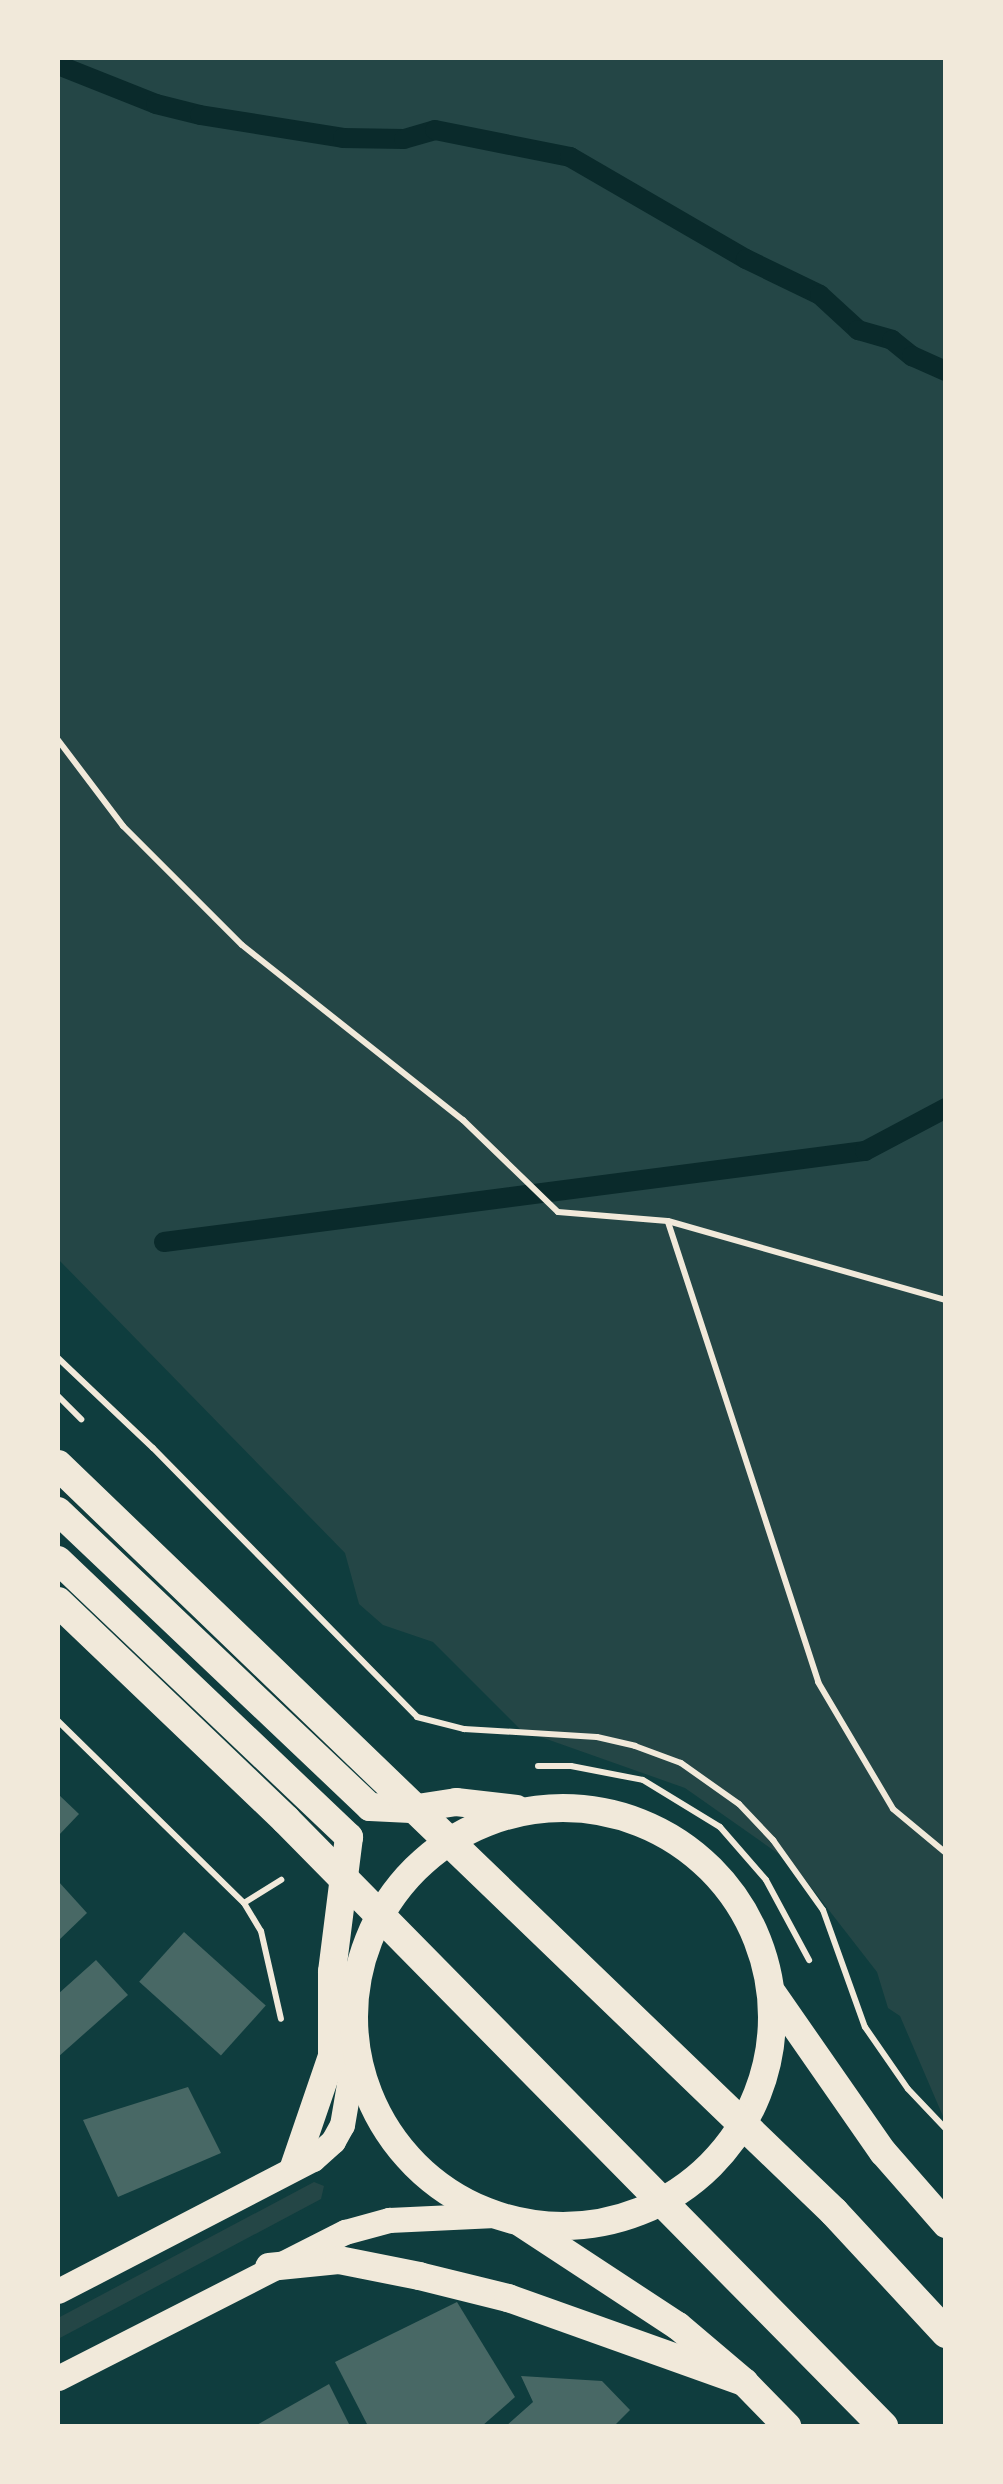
<!DOCTYPE html>
<style>
body{margin:0}
#map{position:relative;width:1003px;height:2484px;overflow:hidden;background:#0f3d3e;font-family:"Titillium Web",sans-serif}
div>[style]{position:absolute}
.green>*{inset:0;background:#244646}
.stream>*{height:20px;margin:-10px;padding:0 10px;transform-origin:10px;border-radius:10px;background:#0a2a2b}
.building>*{inset:0;background:#486865;transform-origin:0 0}
.path>*{height:6px;margin:-3px;padding:0 3px;transform-origin:3px;border-radius:3px;background:#f1e9da}
.primary>*{height:25px;margin:-12.5px;padding:0 12.5px;transform-origin:12.5px;border-radius:12.5px;background:#f1e9da}
.trunk>*{height:28px;margin:-14px;padding:0 14px;transform-origin:14px;border-radius:14px;background:#f1e9da}
.trunk>.ring{margin:-14px;padding:0;box-sizing:content-box;background:none;border:28px solid #f1e9da;border-radius:50%}
.motorway>*{height:30px;margin:-15px;padding:0 15px;transform-origin:15px;border-radius:15px;background:#f1e9da}
span{translate:-50% -50%;white-space:nowrap;text-align:center;line-height:1.15;-webkit-text-stroke:10px #f1e9da;paint-order:stroke}
.frame{position:absolute;inset:0;border:60px solid #f1e9da;pointer-events:none}
</style>
<div id="map">
<div class="green">
<div style="clip-path:polygon(58px 58px,945px 58px,945px 2121px,900px 2016px,888px 2008px,877px 1972px,793px 1864px,685px 1788px,521px 1730px,433px 1642px,383px 1625px,359px 1604px,345px 1553px,58px 1259px)"></div>
<div style="clip-path:polygon(314px 2182px,324px 2186px,321px 2199px,58px 2339px,58px 2318px)"></div>
</div>
<div class="stream">
<div style="left:58px;top:65px;width:105px;rotate:21.7deg"></div>
<div style="left:156px;top:104px;width:45px;rotate:14deg"></div>
<div style="left:200px;top:115px;width:145px;rotate:9.1deg"></div>
<div style="left:343px;top:138px;width:61px;rotate:0.9deg"></div>
<div style="left:404px;top:139px;width:32px;rotate:-16deg"></div>
<div style="left:435px;top:130px;width:138px;rotate:11.3deg"></div>
<div style="left:570px;top:157px;width:203px;rotate:30.1deg"></div>
<div style="left:746px;top:259px;width:82px;rotate:25.9deg"></div>
<div style="left:820px;top:295px;width:52px;rotate:42.6deg"></div>
<div style="left:858px;top:330px;width:35px;rotate:16deg"></div>
<div style="left:892px;top:340px;width:26px;rotate:39deg"></div>
<div style="left:912px;top:356px;width:37px;rotate:24deg"></div>
<div style="left:164px;top:1242px;width:707px;rotate:-7.4deg"></div>
<div style="left:865px;top:1151px;width:92px;rotate:-28deg"></div>
</div>
<div class="building">
<div style="clip-path:polygon(58px 1794px,79px 1814px,58px 1836px)"></div>
<div style="clip-path:polygon(58px 1881px,87px 1913px,58px 1941px)"></div>
<div style="left:184px;top:1932px;width:110px;height:67px;rotate:42deg"></div>
<div style="clip-path:polygon(96px 1960px,128px 1995px,58px 2057px,58px 1994px)"></div>
<div style="clip-path:polygon(188px 2087px,221px 2153px,118px 2197px,83px 2120px)"></div>
<div style="clip-path:polygon(457px 2302px,515px 2397px,482px 2426px,368px 2426px,335px 2362px)"></div>
<div style="clip-path:polygon(521px 2376px,602px 2381px,630px 2410px,614px 2426px,506px 2426px,533px 2402px)"></div>
<div style="clip-path:polygon(329px 2384px,350px 2426px,255px 2426px)"></div>
</div>
<div class="path">
<div style="left:58px;top:740px;width:108px;rotate:52.9deg"></div>
<div style="left:123px;top:826px;width:168px;rotate:45deg"></div>
<div style="left:242px;top:945px;width:282px;rotate:38.4deg"></div>
<div style="left:463px;top:1120px;width:132px;rotate:44.1deg"></div>
<div style="left:558px;top:1212px;width:110px;rotate:4.7deg"></div>
<div style="left:668px;top:1221px;width:289px;rotate:15.9deg"></div>
<div style="left:668px;top:1222px;width:484px;rotate:71.9deg"></div>
<div style="left:818px;top:1682px;width:147px;rotate:59.4deg"></div>
<div style="left:893px;top:1809px;width:69px;rotate:39.7deg"></div>
<div style="left:58px;top:1358px;width:131px;rotate:43.5deg"></div>
<div style="left:153px;top:1448px;width:377px;rotate:45.5deg"></div>
<div style="left:417px;top:1717px;width:49px;rotate:14.3deg"></div>
<div style="left:464px;top:1729px;width:133px;rotate:3.4deg"></div>
<div style="left:597px;top:1737px;width:39px;rotate:13deg"></div>
<div style="left:635px;top:1746px;width:49px;rotate:20.3deg"></div>
<div style="left:681px;top:1763px;width:71px;rotate:35.3deg"></div>
<div style="left:739px;top:1804px;width:50px;rotate:46.6deg"></div>
<div style="left:773px;top:1840px;width:86px;rotate:54.5deg"></div>
<div style="left:823px;top:1910px;width:124px;rotate:70.3deg"></div>
<div style="left:865px;top:2027px;width:75px;rotate:55.3deg"></div>
<div style="left:908px;top:2089px;width:55px;rotate:46.5deg"></div>
<div style="left:58px;top:1396px;width:33px;rotate:45deg"></div>
<div style="left:58px;top:1721px;width:260px;rotate:44.4deg"></div>
<div style="left:244px;top:1903px;width:33px;rotate:59deg"></div>
<div style="left:261px;top:1931px;width:90px;rotate:77.2deg"></div>
<div style="left:538px;top:1766px;width:33px"></div>
<div style="left:571px;top:1766px;width:73px;rotate:11deg"></div>
<div style="left:643px;top:1780px;width:90px;rotate:31.4deg"></div>
<div style="left:720px;top:1827px;width:70px;rotate:49deg"></div>
<div style="left:766px;top:1880px;width:91px;rotate:61.7deg"></div>
<div style="left:244px;top:1903px;width:44px;rotate:-31.9deg"></div>
</div>
<div class="primary">
<div style="left:58px;top:2291px;width:287px;rotate:-27.4deg"></div>
<div style="left:313px;top:2159px;width:27px;rotate:-42deg"></div>
<div style="left:333px;top:2141px;width:18px;rotate:-61deg"></div>
<div style="left:342px;top:2125px;width:77px;rotate:-80.3deg"></div>
<div style="left:58px;top:2378px;width:322px;rotate:-27deg"></div>
<div style="left:345px;top:2232px;width:46px;rotate:-15.3deg"></div>
<div style="left:389px;top:2220px;width:106px;rotate:-2.7deg"></div>
</div>
<div class="trunk">
<div style="left:58px;top:1511px;width:430px;rotate:43.5deg"></div>
<div style="left:370px;top:1807px;width:41px;rotate:2.8deg"></div>
<div style="left:411px;top:1809px;width:46px;rotate:-8.8deg"></div>
<div style="left:456px;top:1802px;width:61px;rotate:6.5deg"></div>
<div style="left:58px;top:1560px;width:402px;rotate:43.6deg"></div>
<div style="left:349px;top:1837px;width:136px;rotate:97.2deg"></div>
<div style="left:332px;top:1972px;width:84px;rotate:90deg"></div>
<div style="left:332px;top:2056px;width:117px;rotate:108.9deg"></div>
<div class="ring" style="left:354px;top:1808px;width:390px;height:390px"></div>
<div style="left:773px;top:1994px;width:193px;rotate:55.2deg"></div>
<div style="left:883px;top:2152px;width:96px;rotate:48.8deg"></div>
<div style="left:521px;top:2223px;width:188px;rotate:33.3deg"></div>
<div style="left:678px;top:2326px;width:87px;rotate:40.3deg"></div>
<div style="left:744px;top:2382px;width:62px;rotate:45.7deg"></div>
<div style="left:269px;top:2267px;width:70px;rotate:-5.7deg"></div>
<div style="left:339px;top:2260px;width:82px;rotate:11.3deg"></div>
<div style="left:419px;top:2276px;width:92px;rotate:13.9deg"></div>
<div style="left:508px;top:2298px;width:251px;rotate:19.6deg"></div>
</div>
<div class="motorway">
<div style="left:58px;top:1465px;width:1077px;rotate:43.91deg"></div>
<div style="left:834px;top:2212px;width:165px;rotate:47.2deg"></div>
<div style="left:58px;top:1602px;width:315px;rotate:43.7deg"></div>
<div style="left:286px;top:1820px;width:851px;rotate:45.43deg"></div>
</div>
<div class="frame"></div>
</div>
